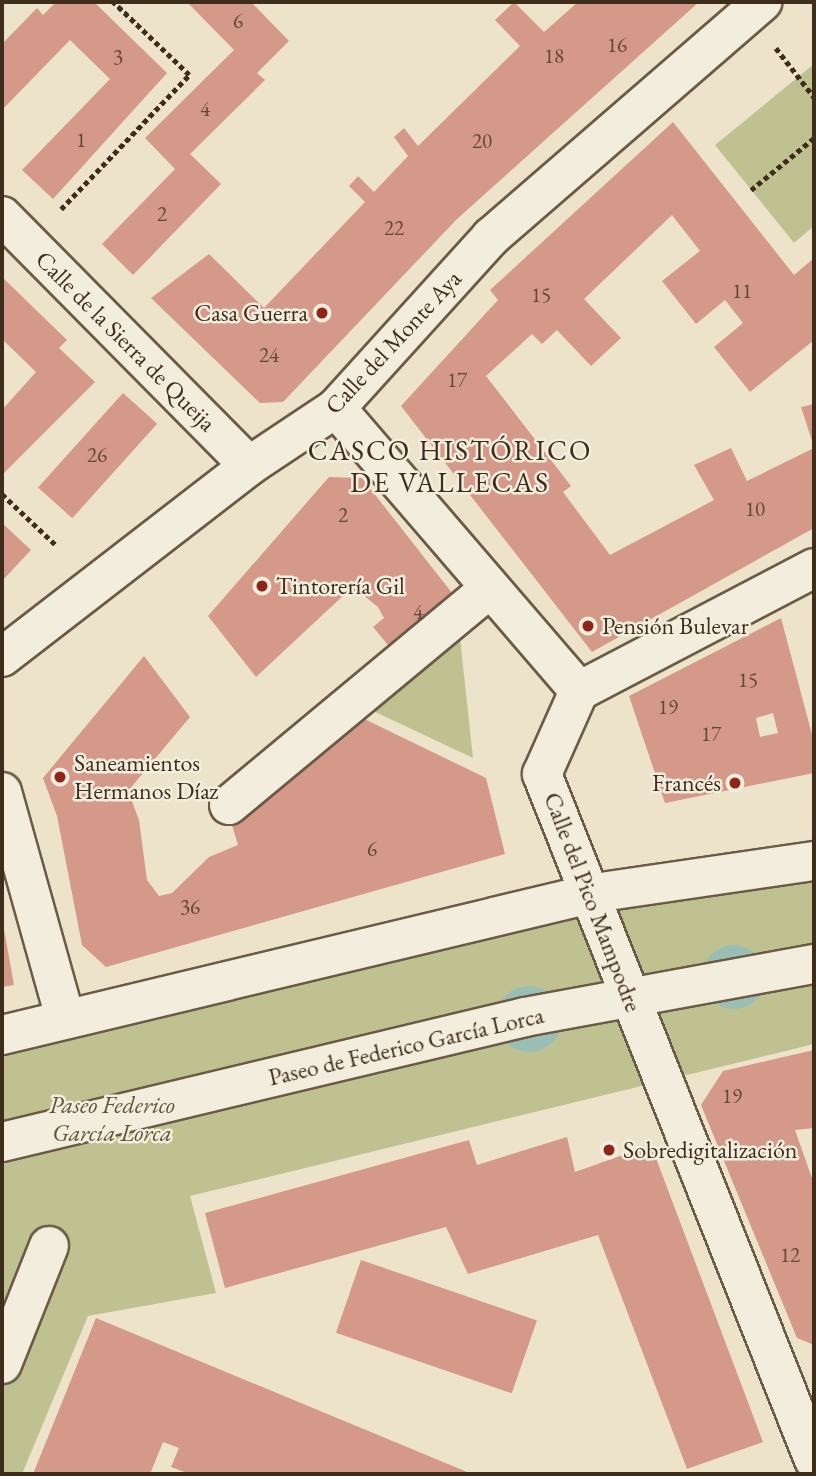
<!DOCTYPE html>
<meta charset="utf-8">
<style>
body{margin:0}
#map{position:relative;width:816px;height:1476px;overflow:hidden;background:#ede3ca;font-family:"EB Garamond",serif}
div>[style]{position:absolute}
.green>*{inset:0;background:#c0c191}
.water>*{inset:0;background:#9abeb3}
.round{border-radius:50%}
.building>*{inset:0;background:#d49988;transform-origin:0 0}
.path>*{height:4.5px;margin-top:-2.25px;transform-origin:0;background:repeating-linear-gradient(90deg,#3e2d1a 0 5px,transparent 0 8.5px)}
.roads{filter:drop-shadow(2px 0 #6a5a46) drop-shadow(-2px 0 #6a5a46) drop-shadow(0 2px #6a5a46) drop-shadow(0 -2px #6a5a46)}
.minor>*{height:38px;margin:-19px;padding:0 19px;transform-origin:19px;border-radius:19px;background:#f3eddd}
.dots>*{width:19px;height:19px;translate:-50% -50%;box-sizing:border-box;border:4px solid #f3eddd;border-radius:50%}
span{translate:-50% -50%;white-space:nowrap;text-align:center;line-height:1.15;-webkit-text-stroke:5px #f3eddd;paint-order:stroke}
.number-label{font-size:21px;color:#644836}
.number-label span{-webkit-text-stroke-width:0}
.poi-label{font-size:24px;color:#3e2d1a}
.right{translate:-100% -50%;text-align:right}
.left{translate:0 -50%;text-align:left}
.street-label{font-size:24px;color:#3e2d1a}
.park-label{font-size:24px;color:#5e5238;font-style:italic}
.quarter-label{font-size:28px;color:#3e2d1a;letter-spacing:2px}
.frame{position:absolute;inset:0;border:4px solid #3e2d1a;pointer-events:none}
</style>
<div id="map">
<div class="green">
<div style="clip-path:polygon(814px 64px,814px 226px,794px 243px,715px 145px)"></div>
<div style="clip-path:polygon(460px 638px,473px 758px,371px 710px)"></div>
<div style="clip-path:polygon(814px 861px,814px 1044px,190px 1196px,216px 1293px,88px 1316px,22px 1474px,2px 1474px,2px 1037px)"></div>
</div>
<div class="water">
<div class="round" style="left:702px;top:945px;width:64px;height:64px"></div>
<div class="round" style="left:496px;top:986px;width:66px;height:66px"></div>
</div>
<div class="building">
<div style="clip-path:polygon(56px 2px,94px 2px,167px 73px,53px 199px,22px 170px,110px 79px,70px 40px,2px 110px,2px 44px,37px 8px,43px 15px)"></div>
<div style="clip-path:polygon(187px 2px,251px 2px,289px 41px,257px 73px,265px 80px,190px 154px,221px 184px,133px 275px,102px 244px,175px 169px,145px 138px,234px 50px)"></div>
<div style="clip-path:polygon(514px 2px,544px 32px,578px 2px,699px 2px,457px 219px,283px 402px,260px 403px,151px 298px,209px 254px,264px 308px,365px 202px,349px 186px,358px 176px,374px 192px,408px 156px,394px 137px,404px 128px,418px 146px,520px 46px,495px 20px)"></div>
<div style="clip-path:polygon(673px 122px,794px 275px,814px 258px,814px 340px,750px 392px,714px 347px,743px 323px,725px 300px,696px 324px,662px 281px,700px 251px,672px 215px,584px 299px,621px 338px,591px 366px,557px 330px,542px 344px,532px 334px,486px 376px,571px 486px,563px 492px,610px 555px,714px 500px,694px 465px,731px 448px,747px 481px,814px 448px,814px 528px,592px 652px,401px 406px,498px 300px,490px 290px)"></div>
<div style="clip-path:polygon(2px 277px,67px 340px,59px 348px,95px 382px,3px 474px,2px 410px,36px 372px,2px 339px)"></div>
<div style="left:123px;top:393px;width:46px;height:127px;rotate:42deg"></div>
<div style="clip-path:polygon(814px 404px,814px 447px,801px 407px)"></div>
<div style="clip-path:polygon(329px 477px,362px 478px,463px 607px,399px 658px,373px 627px,384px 618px,378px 607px,362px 594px,346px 593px,256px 677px,208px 616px)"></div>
<div style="clip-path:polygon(2px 523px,31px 550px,2px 581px)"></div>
<div style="clip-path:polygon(evenodd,781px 618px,814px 742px,814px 773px,665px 803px,629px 696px,781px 618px,773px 713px,778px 733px,760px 737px,756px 718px,773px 713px)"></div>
<div style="clip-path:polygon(144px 656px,190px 717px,128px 791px,139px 820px,147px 880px,159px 896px,172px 893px,209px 857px,238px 845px,229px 815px,350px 712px,486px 778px,505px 854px,106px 967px,82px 945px,57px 816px,43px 778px)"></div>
<div style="clip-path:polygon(2px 918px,14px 985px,2px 987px)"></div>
<div style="clip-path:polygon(814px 1050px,814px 1128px,795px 1130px,814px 1184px,814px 1345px,797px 1338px,701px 1105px,723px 1071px)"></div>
<div style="clip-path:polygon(567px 1137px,575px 1172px,651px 1145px,763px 1442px,687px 1469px,598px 1235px,468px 1274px,446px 1227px,225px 1288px,205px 1213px,469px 1140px,477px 1165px)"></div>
<div style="left:361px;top:1260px;width:186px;height:77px;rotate:19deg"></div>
<div style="clip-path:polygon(96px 1318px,472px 1474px,190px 1474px,171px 1467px,179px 1448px,163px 1442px,150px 1474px,33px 1474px)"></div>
</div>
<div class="path">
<div style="left:776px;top:48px;width:62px;rotate:52.2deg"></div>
<div style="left:751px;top:190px;width:82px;rotate:-39.5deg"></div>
<div style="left:61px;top:209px;width:185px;rotate:-46.3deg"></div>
<div style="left:189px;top:75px;width:105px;rotate:-136.2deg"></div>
<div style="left:2px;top:494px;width:74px;rotate:43.4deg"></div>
</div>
<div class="roads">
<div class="minor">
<div style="left:2px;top:216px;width:351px;rotate:45.3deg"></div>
<div style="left:336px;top:408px;width:373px;rotate:49.3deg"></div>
<div style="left:2px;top:657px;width:312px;rotate:-37.7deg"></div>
<div style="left:249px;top:466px;width:105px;rotate:-33.7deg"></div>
<div style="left:336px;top:408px;width:231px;rotate:-47.8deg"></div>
<div style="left:491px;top:237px;width:359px;rotate:-40.9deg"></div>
<div style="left:579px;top:691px;width:91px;rotate:114deg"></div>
<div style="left:542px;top:774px;width:738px;rotate:68.37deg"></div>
<div style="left:579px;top:691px;width:265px;rotate:-27.6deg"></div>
<div style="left:2px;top:792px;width:235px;rotate:74.4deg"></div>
<div style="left:229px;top:805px;width:339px;rotate:-39.7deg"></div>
<div style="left:2px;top:1035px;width:609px;rotate:-13.49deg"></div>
<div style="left:594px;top:893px;width:222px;rotate:-8.3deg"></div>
<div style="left:2px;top:1142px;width:538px;rotate:-13.44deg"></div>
<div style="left:525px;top:1017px;width:294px;rotate:-10.4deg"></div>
<div style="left:2px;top:1364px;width:127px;rotate:-68.3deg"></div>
</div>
</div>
<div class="dots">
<div style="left:322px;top:313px;background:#8f2418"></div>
<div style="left:262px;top:586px;background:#8f2418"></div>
<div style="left:588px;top:626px;background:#8f2418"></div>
<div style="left:60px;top:777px;background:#8f2418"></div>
<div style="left:735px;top:783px;background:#8f2418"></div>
<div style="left:609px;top:1150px;background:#8f2418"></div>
</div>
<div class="number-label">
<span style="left:238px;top:21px">6</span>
<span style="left:617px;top:45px">16</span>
<span style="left:554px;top:56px">18</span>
<span style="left:118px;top:57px">3</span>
<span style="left:205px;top:109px">4</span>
<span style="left:81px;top:140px">1</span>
<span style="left:482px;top:141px">20</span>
<span style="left:162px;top:214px">2</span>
<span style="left:394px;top:228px">22</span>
<span style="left:742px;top:291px">11</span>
<span style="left:541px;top:295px">15</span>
<span style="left:269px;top:355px">24</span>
<span style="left:457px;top:380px">17</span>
<span style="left:97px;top:455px">26</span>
<span style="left:755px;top:509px">10</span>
<span style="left:343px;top:515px">2</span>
<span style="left:418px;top:612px">4</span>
<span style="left:748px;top:680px">15</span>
<span style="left:668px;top:707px">19</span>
<span style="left:711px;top:734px">17</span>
<span style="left:372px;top:849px">6</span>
<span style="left:190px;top:907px">36</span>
<span style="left:732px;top:1096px">19</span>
<span style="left:790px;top:1255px">12</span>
</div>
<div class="poi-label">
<span class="right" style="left:308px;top:313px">Casa Guerra</span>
<span class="left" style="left:276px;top:586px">Tintorería Gil</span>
<span class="left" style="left:602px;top:626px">Pensión Bulevar</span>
<span class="left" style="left:74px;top:777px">Saneamientos<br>Hermanos Díaz</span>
<span class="right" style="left:721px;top:783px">Francés</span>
<span class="left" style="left:623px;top:1150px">Sobredigitalización</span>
</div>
<div class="street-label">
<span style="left:126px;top:341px;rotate:45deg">Calle de la Sierra de Queija</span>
<span style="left:393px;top:342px;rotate:-47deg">Calle del Monte Aya</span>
<span style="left:593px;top:902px;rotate:69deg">Calle del Pico Mampodre</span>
<span style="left:406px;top:1046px;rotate:-13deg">Paseo de Federico García Lorca</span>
</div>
<div class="park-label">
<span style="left:112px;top:1119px">Paseo Federico<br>García Lorca</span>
</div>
<div class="quarter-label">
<span style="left:450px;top:466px">CASCO HISTÓRICO<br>DE VALLECAS</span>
</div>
<div class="frame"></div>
</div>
